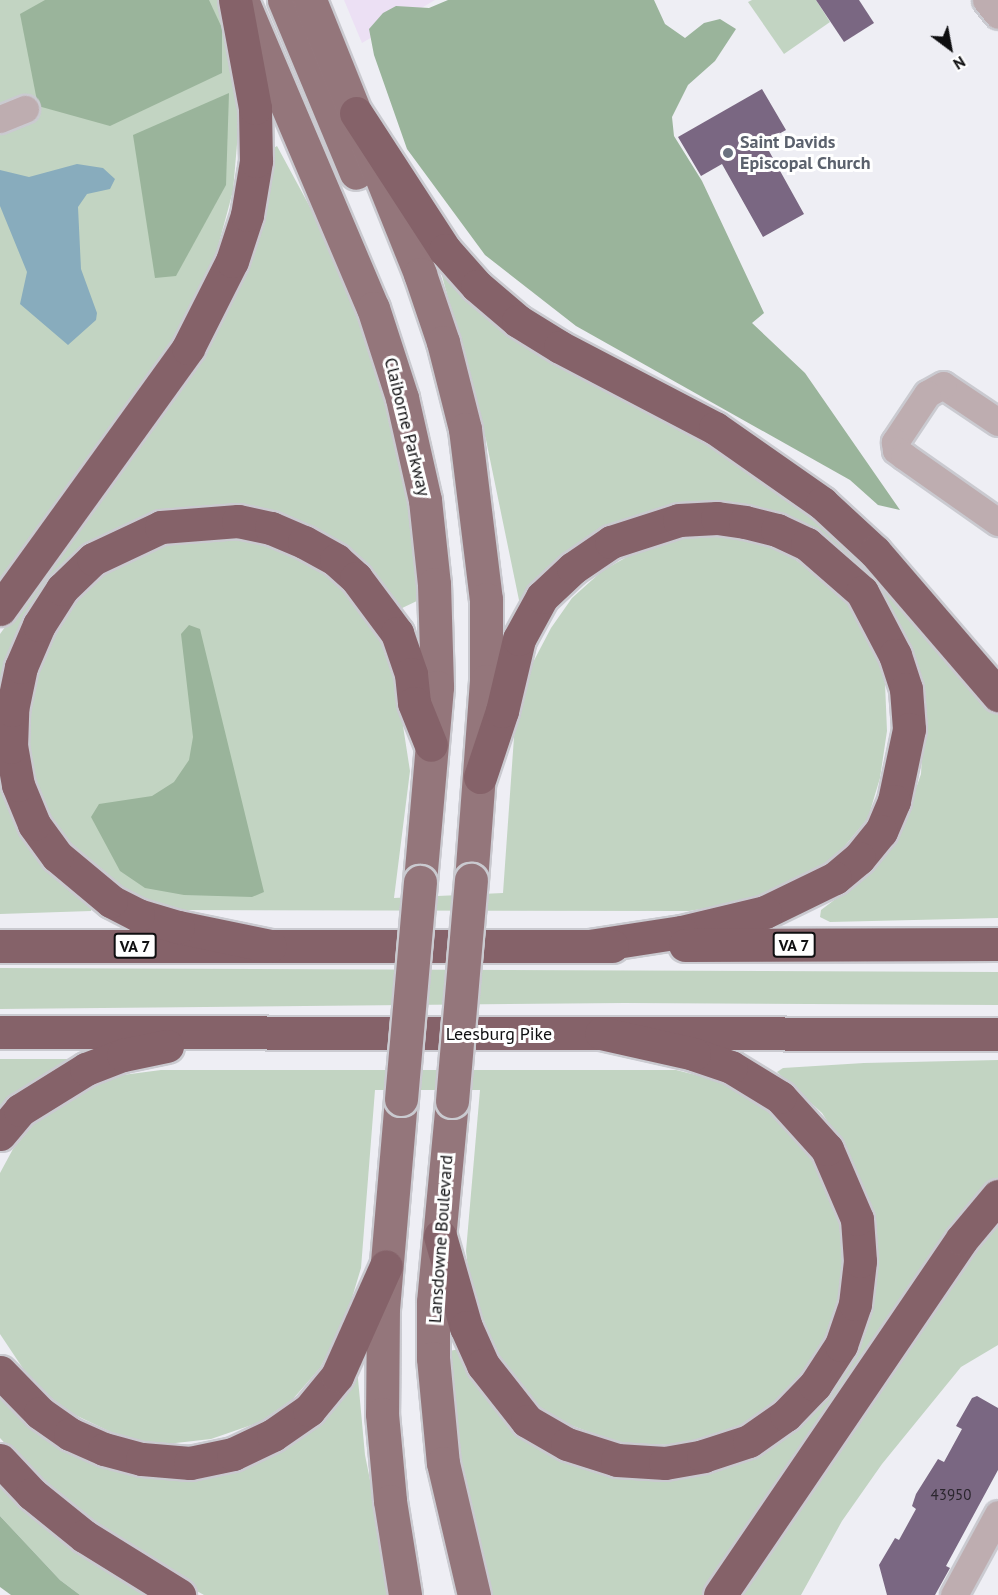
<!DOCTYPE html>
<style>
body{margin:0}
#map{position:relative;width:998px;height:1595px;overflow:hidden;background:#eeeef4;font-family:"PT Sans",sans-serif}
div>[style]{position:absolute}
.commercial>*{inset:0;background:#ece0f4}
.green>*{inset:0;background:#c2d4c2}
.forest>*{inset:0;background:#9ab49b}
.water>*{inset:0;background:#88acbd}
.building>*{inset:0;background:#7a6782}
.roads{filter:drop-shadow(2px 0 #cacad0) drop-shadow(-2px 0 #cacad0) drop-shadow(0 2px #cacad0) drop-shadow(0 -2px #cacad0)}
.minor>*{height:27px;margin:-13.5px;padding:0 13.5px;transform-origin:13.5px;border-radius:13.5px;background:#beadb0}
.major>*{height:33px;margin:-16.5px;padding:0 16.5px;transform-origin:16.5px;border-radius:16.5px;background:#94767b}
.highway>*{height:33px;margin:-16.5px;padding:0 16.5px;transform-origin:16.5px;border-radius:16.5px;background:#856269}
.bridges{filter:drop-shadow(2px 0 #cacad0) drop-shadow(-2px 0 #cacad0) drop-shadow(0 2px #cacad0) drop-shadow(0 -2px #cacad0)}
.major-bridge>*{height:33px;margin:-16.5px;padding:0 16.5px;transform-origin:16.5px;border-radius:16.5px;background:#94767b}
.dots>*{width:16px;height:16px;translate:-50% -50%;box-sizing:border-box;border:3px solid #fff;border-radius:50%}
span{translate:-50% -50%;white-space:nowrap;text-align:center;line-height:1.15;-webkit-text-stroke:6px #fff;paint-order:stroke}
.number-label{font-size:15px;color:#2a252d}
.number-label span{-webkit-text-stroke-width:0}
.shield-label span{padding:2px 4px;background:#fff;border:2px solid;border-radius:4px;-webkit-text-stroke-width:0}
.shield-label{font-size:16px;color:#0f0f11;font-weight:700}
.worship-label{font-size:18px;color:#5b616d;font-weight:700}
.left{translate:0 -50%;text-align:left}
.street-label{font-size:18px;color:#0f0f11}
.north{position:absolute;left:920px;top:18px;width:60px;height:60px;-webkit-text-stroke:4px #fff;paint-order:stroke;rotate:148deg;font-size:16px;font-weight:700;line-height:24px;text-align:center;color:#0f0f11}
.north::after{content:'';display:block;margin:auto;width:21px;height:27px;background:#0f0f11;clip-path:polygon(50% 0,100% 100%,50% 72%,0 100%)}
</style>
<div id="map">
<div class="commercial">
<div style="clip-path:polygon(344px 0,435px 0,362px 43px)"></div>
</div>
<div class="green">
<div style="clip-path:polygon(0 0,219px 0,239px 121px,233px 191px,216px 254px,196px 299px,170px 345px,0 578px)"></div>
<div style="clip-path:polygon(752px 0,816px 0,830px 22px,784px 54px,748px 2px)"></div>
<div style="clip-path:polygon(277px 146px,331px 246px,365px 325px,409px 474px,421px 599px,398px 610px,341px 548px,143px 519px,105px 534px,83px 552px,0 706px,0 634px,201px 357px,234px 294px,272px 149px)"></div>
<div style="clip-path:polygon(441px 272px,462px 282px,710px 438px,828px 523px,998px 712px,998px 918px,830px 922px,820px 917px,821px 910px,870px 873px,901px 831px,921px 774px,924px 719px,919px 679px,903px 634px,877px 589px,717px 505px,664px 506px,617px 525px,520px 605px,486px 440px)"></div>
<div style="clip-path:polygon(689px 535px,740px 537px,781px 549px,847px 598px,874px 641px,885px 683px,887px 731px,880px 778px,868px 818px,839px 853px,805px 879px,786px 888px,737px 903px,689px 911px,175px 910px,135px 899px,93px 869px,63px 840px,43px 809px,33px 781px,25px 732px,33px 673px,58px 622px,78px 596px,108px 569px,139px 551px,172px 541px,245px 537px,288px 550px,325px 573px,355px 599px,379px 633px,389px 657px,395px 674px,410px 771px,394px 898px,503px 893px,515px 723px,529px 670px,551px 628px,572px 598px,602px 571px,639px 550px)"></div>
<div style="clip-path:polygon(0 744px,92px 905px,91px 911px,0 914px)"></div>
<div style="clip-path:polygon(0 968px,998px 972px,998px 1005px,624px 1003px,0 1009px)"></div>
<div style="clip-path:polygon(0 1059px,83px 1059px,0 1119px)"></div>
<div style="clip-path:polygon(998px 1060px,998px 1184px,712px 1595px,486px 1595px,451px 1445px,449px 1351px,460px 1349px,476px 1378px,628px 1473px,806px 1413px,871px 1219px,863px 1190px,840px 1141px,822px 1113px,777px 1072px,783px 1068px,864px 1063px)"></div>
<div style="clip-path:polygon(161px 1070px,676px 1070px,720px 1081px,769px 1107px,808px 1142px,838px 1200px,847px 1253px,840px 1312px,820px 1353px,788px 1393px,753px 1421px,715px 1437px,682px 1445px,622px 1444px,562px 1422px,531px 1401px,505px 1371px,484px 1335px,471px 1295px,466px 1251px,480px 1090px,375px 1090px,361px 1268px,345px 1321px,320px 1368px,293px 1399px,260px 1422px,211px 1439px,158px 1445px,115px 1434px,73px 1414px,34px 1385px,0 1334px,0 1173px,13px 1149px,43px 1113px,77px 1092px,115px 1076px)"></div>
<div style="clip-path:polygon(998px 1209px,998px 1345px,961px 1367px,882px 1464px,842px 1521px,801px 1595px,737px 1595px)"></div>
<div style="clip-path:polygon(357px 1368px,365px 1455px,393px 1595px,204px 1595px,133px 1556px,34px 1475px,0 1438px,0 1392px,204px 1470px)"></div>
<div style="clip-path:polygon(0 1481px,151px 1595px,80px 1595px,60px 1580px,0 1516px)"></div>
</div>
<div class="forest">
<div style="clip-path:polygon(45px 0,209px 0,222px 28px,222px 73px,110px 126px,38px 106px,20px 14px)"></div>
<div style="clip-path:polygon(448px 0,654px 0,665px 24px,685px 38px,704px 23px,720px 19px,736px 29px,715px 61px,688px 85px,672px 117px,674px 136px,702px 181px,764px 313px,752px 323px,805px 373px,900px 510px,878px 505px,850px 480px,576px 326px,485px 255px,407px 149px,374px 55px,369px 29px,383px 13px,396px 6px,429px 8px)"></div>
<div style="clip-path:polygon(229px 93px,226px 185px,176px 276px,155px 278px,133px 135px)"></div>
<div style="clip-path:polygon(189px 625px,200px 629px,264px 892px,252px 897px,184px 895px,145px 888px,120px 871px,91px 817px,99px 804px,152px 796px,174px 782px,189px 760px,193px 737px,181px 634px)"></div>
<div style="clip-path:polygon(0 1516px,60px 1580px,80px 1595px,11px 1595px,0 1587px)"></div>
</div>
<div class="water">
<div style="clip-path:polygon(77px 164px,103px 168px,115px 179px,110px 189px,87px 194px,78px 207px,81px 269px,97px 313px,96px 320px,68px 345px,20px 304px,27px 272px,0 206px,0 170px,29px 177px)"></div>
</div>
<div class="building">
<div style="clip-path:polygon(816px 0,859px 0,874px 23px,844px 42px)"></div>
<div style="clip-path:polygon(762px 89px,786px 130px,764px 142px,804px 214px,763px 237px,722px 164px,701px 176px,678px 137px)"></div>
<div style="clip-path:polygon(977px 1396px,998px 1408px,998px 1470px,946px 1566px,950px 1568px,935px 1595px,887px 1595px,879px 1565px,895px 1538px,899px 1540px,916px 1509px,912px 1506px,916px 1494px,938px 1459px,944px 1462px,962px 1429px,956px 1426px,972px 1398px)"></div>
</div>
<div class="roads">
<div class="minor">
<div style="left:986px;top:0;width:19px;rotate:51deg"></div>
<div style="left:0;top:119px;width:27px;rotate:-22deg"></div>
<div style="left:998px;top:422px;width:66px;rotate:-146.1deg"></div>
<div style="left:943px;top:385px;width:18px;rotate:151deg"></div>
<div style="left:927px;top:394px;width:58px;rotate:123.7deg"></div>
<div style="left:895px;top:442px;width:8px;rotate:83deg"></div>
<div style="left:896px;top:450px;width:10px;rotate:37deg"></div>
<div style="left:904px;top:456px;width:115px;rotate:35.1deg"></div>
<div style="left:954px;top:1595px;width:92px;rotate:-61.5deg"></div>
</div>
<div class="major">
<div style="left:242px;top:0;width:335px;rotate:67deg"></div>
<div style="left:373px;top:308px;width:95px;rotate:72.1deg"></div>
<div style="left:402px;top:398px;width:105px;rotate:77.3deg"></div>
<div style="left:425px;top:500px;width:84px;rotate:83.9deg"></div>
<div style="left:434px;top:584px;width:103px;rotate:88.3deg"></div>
<div style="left:437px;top:687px;width:196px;rotate:95deg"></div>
<div style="left:284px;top:0;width:187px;rotate:67.4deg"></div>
<div style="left:310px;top:0;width:295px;rotate:68.1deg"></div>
<div style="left:420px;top:274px;width:72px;rotate:71.3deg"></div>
<div style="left:443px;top:342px;width:90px;rotate:75.8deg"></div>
<div style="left:465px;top:429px;width:171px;rotate:83deg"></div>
<div style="left:486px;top:599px;width:82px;rotate:90deg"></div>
<div style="left:486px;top:681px;width:200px;rotate:94.3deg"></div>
<div style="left:401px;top:1099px;width:209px;rotate:94.9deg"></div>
<div style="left:383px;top:1307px;width:107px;rotate:90.5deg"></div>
<div style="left:382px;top:1414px;width:87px;rotate:84.7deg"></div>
<div style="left:390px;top:1501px;width:95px;rotate:80.9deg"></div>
<div style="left:452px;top:1101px;width:202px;rotate:95.4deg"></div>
<div style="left:433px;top:1302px;width:56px;rotate:90deg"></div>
<div style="left:433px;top:1358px;width:105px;rotate:84.6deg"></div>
<div style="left:443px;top:1463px;width:136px;rotate:76.8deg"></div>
</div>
<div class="highway">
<div style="left:356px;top:113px;width:163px;rotate:57deg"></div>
<div style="left:445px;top:250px;width:48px;rotate:48.4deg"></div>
<div style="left:477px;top:286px;width:54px;rotate:40.5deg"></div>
<div style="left:518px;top:321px;width:49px;rotate:31.8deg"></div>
<div style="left:560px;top:347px;width:175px;rotate:27.6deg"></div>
<div style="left:715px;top:428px;width:131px;rotate:35deg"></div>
<div style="left:822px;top:503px;width:72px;rotate:42.8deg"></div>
<div style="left:875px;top:552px;width:189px;rotate:49.3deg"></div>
<div style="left:0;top:609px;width:322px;rotate:-54.2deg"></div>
<div style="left:188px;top:348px;width:97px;rotate:-63.2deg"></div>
<div style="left:232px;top:261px;width:48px;rotate:-71.9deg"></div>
<div style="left:247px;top:215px;width:55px;rotate:-80.5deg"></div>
<div style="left:256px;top:161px;width:53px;rotate:-91.1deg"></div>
<div style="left:255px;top:108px;width:110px;rotate:-100.5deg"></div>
<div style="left:480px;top:777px;width:70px;rotate:-71.6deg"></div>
<div style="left:502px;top:711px;width:74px;rotate:-76.7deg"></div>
<div style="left:519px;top:639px;width:48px;rotate:-61.3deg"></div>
<div style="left:542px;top:597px;width:42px;rotate:-43.1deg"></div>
<div style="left:573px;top:568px;width:46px;rotate:-34.4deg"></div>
<div style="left:611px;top:542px;width:71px;rotate:-17.9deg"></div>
<div style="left:679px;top:520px;width:38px;rotate:-3deg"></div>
<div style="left:717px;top:518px;width:28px;rotate:8deg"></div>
<div style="left:745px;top:522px;width:33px;rotate:14deg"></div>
<div style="left:777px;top:530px;width:33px;rotate:25deg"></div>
<div style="left:807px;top:544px;width:73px;rotate:41.1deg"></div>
<div style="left:862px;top:592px;width:71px;rotate:62.4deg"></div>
<div style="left:895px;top:655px;width:36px;rotate:72deg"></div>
<div style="left:906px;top:689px;width:40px;rotate:85.7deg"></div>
<div style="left:909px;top:729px;width:74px;rotate:101.8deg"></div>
<div style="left:894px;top:801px;width:33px;rotate:113deg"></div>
<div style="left:881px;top:831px;width:35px;rotate:129deg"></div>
<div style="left:859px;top:858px;width:31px;rotate:140deg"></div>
<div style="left:835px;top:878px;width:78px;rotate:154.1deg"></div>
<div style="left:765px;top:912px;width:86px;rotate:166.6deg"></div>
<div style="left:681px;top:932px;width:93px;rotate:171.3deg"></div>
<div style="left:685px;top:945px;width:313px;rotate:-0.2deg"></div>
<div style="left:0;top:946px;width:612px"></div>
<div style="left:270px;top:946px;width:94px;rotate:-168.3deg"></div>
<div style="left:178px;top:927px;width:42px;rotate:-163.3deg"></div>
<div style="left:138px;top:915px;width:30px;rotate:-153deg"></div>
<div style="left:111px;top:901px;width:70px;rotate:-140.2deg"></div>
<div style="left:57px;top:856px;width:39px;rotate:-126deg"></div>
<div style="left:34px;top:824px;width:42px;rotate:-112.3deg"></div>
<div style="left:18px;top:785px;width:39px;rotate:-100deg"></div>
<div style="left:11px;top:747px;width:37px;rotate:-88deg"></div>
<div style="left:12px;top:710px;width:44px;rotate:-78.2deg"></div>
<div style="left:21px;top:667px;width:46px;rotate:-66.8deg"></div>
<div style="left:39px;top:625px;width:43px;rotate:-57.4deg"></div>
<div style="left:62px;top:589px;width:43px;rotate:-44.1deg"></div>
<div style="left:93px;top:559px;width:75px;rotate:-25.2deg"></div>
<div style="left:161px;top:527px;width:77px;rotate:-4.5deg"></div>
<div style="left:238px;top:521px;width:34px;rotate:12deg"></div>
<div style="left:271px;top:528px;width:36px;rotate:23deg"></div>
<div style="left:304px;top:542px;width:37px;rotate:29deg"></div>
<div style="left:336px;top:560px;width:27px;rotate:42deg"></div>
<div style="left:356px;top:578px;width:69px;rotate:53.3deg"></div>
<div style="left:397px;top:633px;width:43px;rotate:71.1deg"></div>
<div style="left:411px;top:674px;width:29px;rotate:84deg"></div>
<div style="left:414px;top:703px;width:45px;rotate:68deg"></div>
<div style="left:0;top:1032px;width:998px;rotate:0.11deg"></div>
<div style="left:0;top:1134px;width:31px;rotate:-50deg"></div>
<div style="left:20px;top:1110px;width:78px;rotate:-31.8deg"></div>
<div style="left:86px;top:1069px;width:40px;rotate:-21deg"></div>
<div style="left:123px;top:1055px;width:45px;rotate:-11.6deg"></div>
<div style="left:440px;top:1236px;width:95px;rotate:74.1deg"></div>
<div style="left:466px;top:1327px;width:42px;rotate:65.9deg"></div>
<div style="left:483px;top:1365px;width:71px;rotate:51.8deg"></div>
<div style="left:527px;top:1421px;width:46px;rotate:29.9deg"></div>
<div style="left:567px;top:1444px;width:52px;rotate:17.7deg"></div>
<div style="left:617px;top:1460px;width:48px;rotate:3.6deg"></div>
<div style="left:665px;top:1463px;width:39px;rotate:-10deg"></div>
<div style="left:703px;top:1456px;width:48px;rotate:-18.1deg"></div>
<div style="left:749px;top:1441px;width:45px;rotate:-35.1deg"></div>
<div style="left:786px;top:1415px;width:42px;rotate:-46deg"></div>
<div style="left:815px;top:1385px;width:48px;rotate:-57deg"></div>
<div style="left:841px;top:1345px;width:43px;rotate:-71.1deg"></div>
<div style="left:855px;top:1304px;width:43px;rotate:-83.4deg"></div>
<div style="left:860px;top:1261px;width:42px;rotate:-94.1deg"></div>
<div style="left:857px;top:1219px;width:76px;rotate:-113.2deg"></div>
<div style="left:827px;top:1149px;width:70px;rotate:-132.1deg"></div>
<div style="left:780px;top:1097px;width:57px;rotate:-148.5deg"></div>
<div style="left:731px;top:1067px;width:39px;rotate:-161deg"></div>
<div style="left:694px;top:1054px;width:95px;rotate:-167.3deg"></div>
<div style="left:0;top:1372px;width:57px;rotate:45.7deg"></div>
<div style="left:40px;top:1413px;width:37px;rotate:35deg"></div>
<div style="left:70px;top:1434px;width:37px;rotate:24deg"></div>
<div style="left:104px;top:1449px;width:39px;rotate:15deg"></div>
<div style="left:142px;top:1459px;width:48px;rotate:4.8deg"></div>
<div style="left:190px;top:1463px;width:44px;rotate:-11.8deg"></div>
<div style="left:233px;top:1454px;width:44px;rotate:-25.4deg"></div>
<div style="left:273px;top:1435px;width:44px;rotate:-34.8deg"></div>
<div style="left:309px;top:1410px;width:44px;rotate:-50.5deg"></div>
<div style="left:337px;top:1376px;width:120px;rotate:-66deg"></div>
<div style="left:0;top:1460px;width:47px;rotate:46.7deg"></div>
<div style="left:32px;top:1494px;width:67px;rotate:38.9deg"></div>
<div style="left:84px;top:1536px;width:112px;rotate:31.8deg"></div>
<div style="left:720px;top:1595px;width:430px;rotate:-55.8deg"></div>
<div style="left:962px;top:1239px;width:56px;rotate:-50.1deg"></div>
</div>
</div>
<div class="bridges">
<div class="major-bridge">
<div style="left:401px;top:1099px;width:218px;rotate:-85deg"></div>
<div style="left:452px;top:1101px;width:222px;rotate:-85.1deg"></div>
</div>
</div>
<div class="dots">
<div style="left:728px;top:153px;background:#6b7280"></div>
</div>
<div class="number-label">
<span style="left:951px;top:1495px">43950</span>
</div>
<div class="shield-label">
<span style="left:794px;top:945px">VA 7</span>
<span style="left:135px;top:946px">VA 7</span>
</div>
<div class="worship-label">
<span class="left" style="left:740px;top:153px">Saint Davids<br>Episcopal Church</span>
</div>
<div class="street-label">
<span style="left:407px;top:427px;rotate:76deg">Claiborne Parkway</span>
<span style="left:499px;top:1034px">Leesburg Pike</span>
<span style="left:441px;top:1239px;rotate:-86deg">Lansdowne Boulevard</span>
</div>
<div class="north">N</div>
</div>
